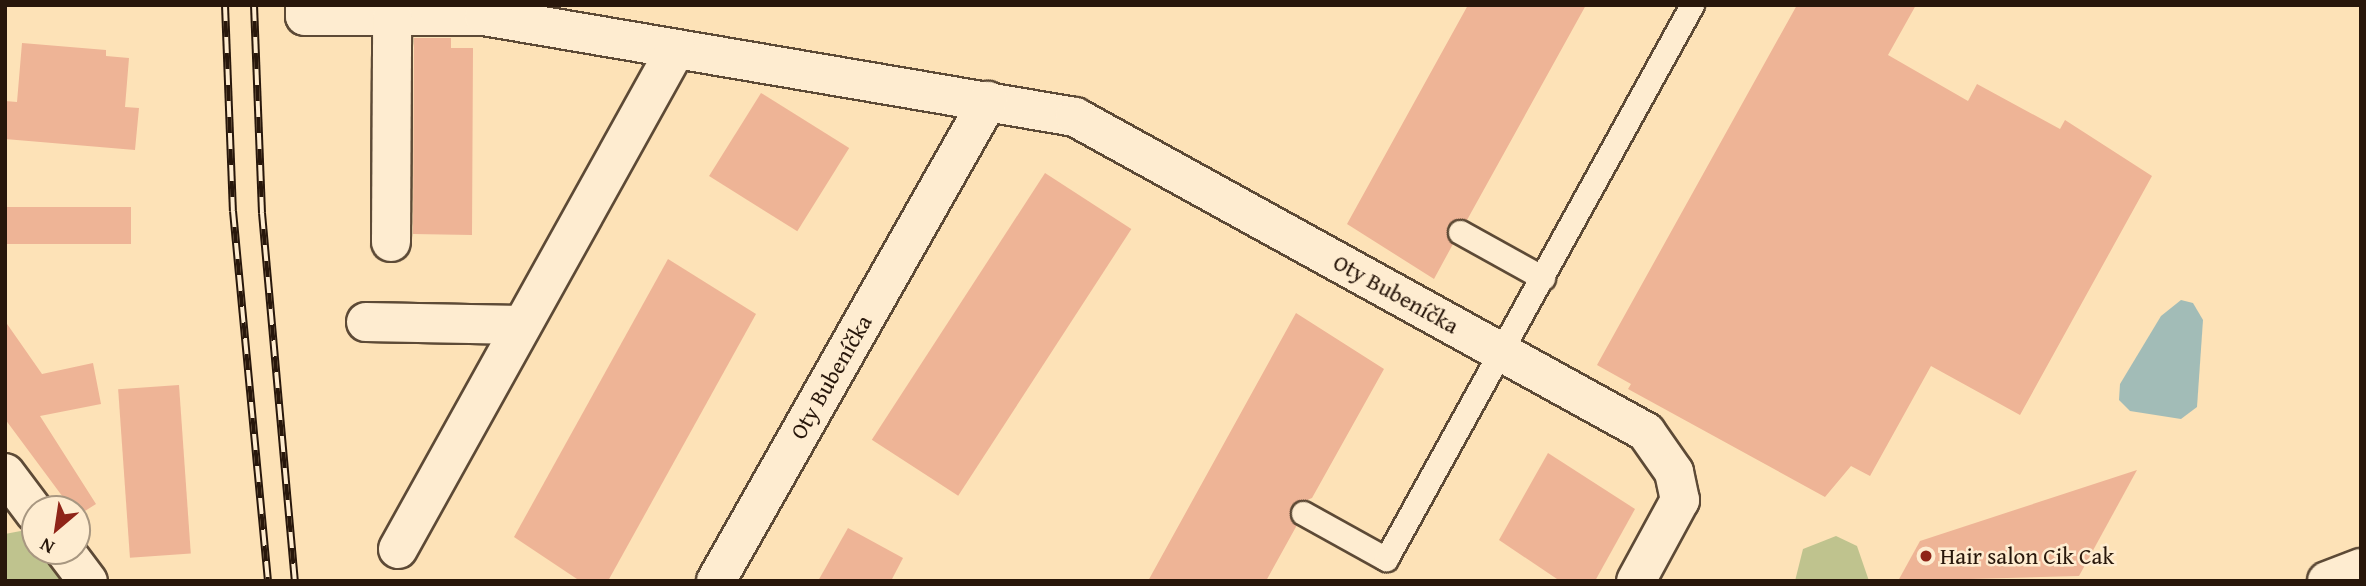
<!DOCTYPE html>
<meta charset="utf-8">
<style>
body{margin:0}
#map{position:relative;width:2366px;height:586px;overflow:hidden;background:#fde2b7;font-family:"Gentium Book Plus",serif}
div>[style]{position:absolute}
.green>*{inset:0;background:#bfc38e}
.water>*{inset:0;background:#a2bcb7}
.building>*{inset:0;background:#eeb496;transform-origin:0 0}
.roads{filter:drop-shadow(2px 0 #5d4a36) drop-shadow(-2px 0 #5d4a36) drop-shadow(0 2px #5d4a36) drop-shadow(0 -2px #5d4a36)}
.lane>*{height:23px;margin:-11.5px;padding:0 11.5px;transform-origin:11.5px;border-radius:11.5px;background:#feecd0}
.street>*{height:38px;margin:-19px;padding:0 19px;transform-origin:19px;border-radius:19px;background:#feecd0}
.secondary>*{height:38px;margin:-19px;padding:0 19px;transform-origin:19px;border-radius:19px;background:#feecd0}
.rail>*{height:8px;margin-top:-4px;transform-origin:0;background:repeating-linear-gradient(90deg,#feecd0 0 16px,#28170b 0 32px);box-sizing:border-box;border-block:2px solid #28170b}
.dots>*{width:19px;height:19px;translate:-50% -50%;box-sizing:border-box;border:4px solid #feecd0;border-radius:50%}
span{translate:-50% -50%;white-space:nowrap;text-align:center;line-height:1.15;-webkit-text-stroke:5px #feecd0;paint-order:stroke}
.street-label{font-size:23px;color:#28170b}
.poi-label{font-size:23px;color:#28170b}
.left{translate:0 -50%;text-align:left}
.frame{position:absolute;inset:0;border:7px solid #28170b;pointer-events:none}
.north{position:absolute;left:21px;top:495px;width:70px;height:70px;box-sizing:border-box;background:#feecd0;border:2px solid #a89781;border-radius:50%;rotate:209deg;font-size:19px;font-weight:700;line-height:28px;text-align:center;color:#28170b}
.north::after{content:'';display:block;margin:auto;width:24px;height:32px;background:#8f2418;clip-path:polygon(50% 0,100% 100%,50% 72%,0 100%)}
</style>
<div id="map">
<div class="green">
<div style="clip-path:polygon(31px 529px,35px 551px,48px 551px,70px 581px,5px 581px,5px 534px)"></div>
<div style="clip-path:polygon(1836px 536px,1857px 546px,1869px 581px,1795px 581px,1803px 549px)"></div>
</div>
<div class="water">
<div style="clip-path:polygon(2181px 300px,2193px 303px,2203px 320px,2197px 407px,2181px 419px,2130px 411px,2119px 400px,2120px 384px,2161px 316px)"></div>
</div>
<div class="building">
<div style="clip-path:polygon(1468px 5px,1586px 5px,1467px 220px,1447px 226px,1453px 244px,1434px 279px,1347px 224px)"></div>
<div style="clip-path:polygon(1797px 5px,1916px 5px,1888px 55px,1968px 101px,1977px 84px,2060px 129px,2065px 120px,2152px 176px,2020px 415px,1931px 366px,1870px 476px,1851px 466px,1825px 497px,1628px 389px,1631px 384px,1597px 365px)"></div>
<div style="clip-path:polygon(414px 38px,451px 38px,451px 48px,473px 48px,472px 235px,413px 234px)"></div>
<div style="clip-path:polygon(22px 43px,106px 50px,106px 56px,129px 58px,125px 107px,139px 108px,135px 150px,5px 139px,5px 101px,17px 102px)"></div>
<div style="left:761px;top:93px;width:104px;height:98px;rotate:32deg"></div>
<div style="left:1045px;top:173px;width:103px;height:318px;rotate:33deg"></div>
<div style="left:5px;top:207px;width:126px;height:37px"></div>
<div style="clip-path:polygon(668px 259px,756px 314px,608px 581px,580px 581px,514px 537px)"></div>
<div style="clip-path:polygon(1296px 313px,1384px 369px,1312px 498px,1291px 507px,1297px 525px,1266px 581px,1148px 581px)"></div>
<div style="clip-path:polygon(5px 321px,42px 374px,93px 363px,101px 404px,40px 416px,96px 504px,77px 516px,5px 419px)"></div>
<div style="left:179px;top:385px;width:169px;height:61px;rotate:86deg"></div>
<div style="clip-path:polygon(1548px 453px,1635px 509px,1595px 581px,1560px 581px,1499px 540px)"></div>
<div style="clip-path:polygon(2137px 470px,2079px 576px,1898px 581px,1920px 541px)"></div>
<div style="clip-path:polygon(848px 528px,903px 558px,891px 581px,818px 581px)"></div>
</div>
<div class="roads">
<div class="lane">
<div style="left:1460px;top:232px;width:95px;rotate:29deg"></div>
<div style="left:1303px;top:513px;width:95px;rotate:29deg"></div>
<div style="left:1386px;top:559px;width:633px;rotate:-61.09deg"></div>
</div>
<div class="street">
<div style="left:305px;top:5px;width:11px;rotate:90deg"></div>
<div style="left:305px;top:16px;width:179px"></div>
<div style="left:484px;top:16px;width:600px;rotate:9.7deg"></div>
<div style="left:1075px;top:117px;width:652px;rotate:28.88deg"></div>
<div style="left:1646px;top:432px;width:49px;rotate:55deg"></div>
<div style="left:1674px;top:472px;width:29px;rotate:78deg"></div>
<div style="left:1680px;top:500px;width:92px;rotate:118.5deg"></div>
<div style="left:391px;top:242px;width:225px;rotate:-89.7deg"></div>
<div style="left:366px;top:322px;width:156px;rotate:1.1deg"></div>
<div style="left:5px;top:473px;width:50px;rotate:53.1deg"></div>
<div style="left:398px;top:549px;width:572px;rotate:-60.93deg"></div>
<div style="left:65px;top:551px;width:38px;rotate:53deg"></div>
<div style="left:716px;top:581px;width:552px;rotate:-60.46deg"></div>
</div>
<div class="secondary">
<div style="left:2327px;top:581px;width:36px;rotate:-21deg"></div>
</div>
</div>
<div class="rail">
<div style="left:225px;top:5px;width:206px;rotate:87.8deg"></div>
<div style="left:233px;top:211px;width:372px;rotate:84.6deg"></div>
<div style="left:254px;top:5px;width:208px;rotate:87.8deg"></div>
<div style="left:262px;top:213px;width:369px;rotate:84.9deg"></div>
</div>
<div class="dots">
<div style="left:1926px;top:556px;background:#8f2418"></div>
</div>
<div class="street-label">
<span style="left:1396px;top:294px;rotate:29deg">Oty Bubeníčka</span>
<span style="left:831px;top:377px;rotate:-60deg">Oty Bubeníčka</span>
</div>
<div class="poi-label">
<span class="left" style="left:1940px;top:556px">Hair salon Cik Cak</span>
</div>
<div class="frame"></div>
<div class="north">N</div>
</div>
